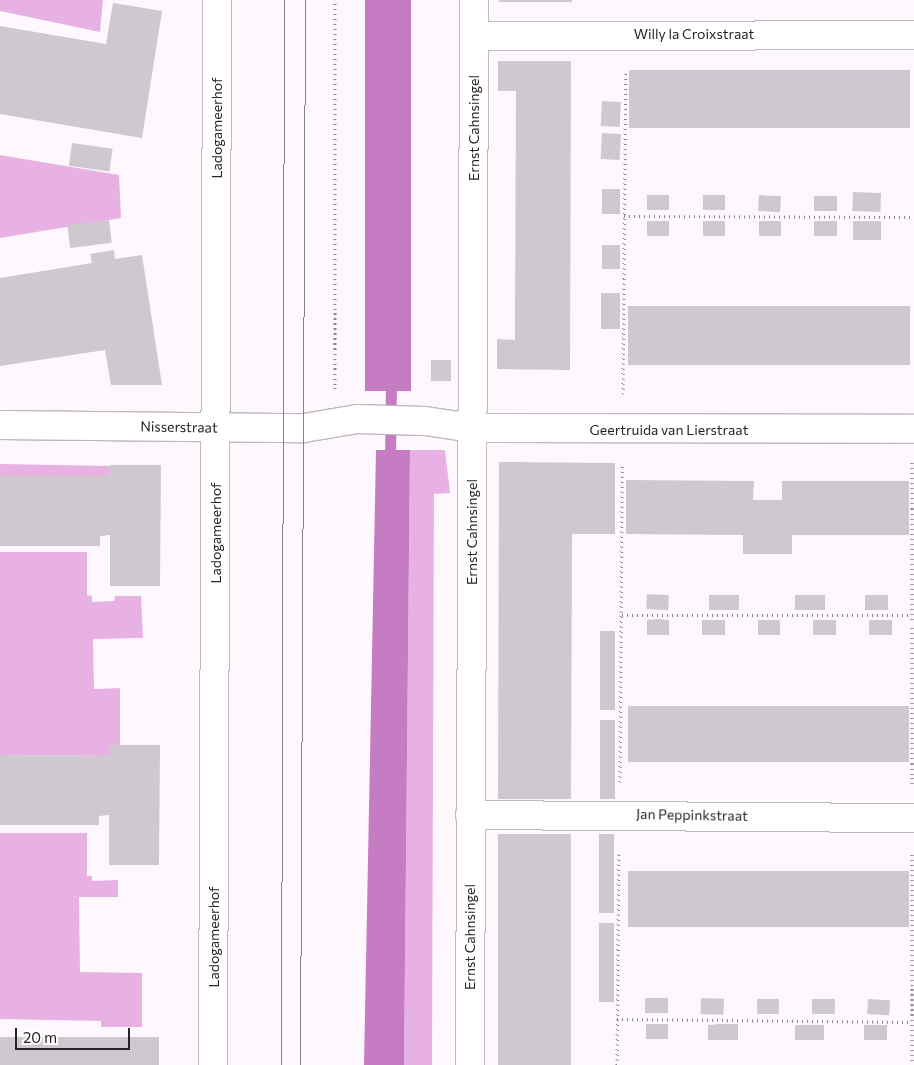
<!DOCTYPE html>
<style>
body{margin:0}
#map{position:relative;width:914px;height:1065px;overflow:hidden;background:#fef7fe;font-family:Commissioner,sans-serif}
div>[style]{position:absolute}
.green>*{inset:0;background:#e7b2e3;transform-origin:0 0}
.water>*{inset:0;background:#c67cc2;transform-origin:0 0}
.stream>*{height:11px;margin:-5.5px;padding:0 5.5px;transform-origin:5.5px;border-radius:5.5px;background:#c67cc2}
.building>*{inset:0;background:#cfc8cf;transform-origin:0 0}
.path>*{height:3px;margin-top:-1.5px;transform-origin:0;background:repeating-linear-gradient(90deg,#8a868a 0 1px,transparent 0 5px)}
.roads{filter:drop-shadow(1px 0 #bfb8bf) drop-shadow(-1px 0 #bfb8bf) drop-shadow(0 1px #bfb8bf) drop-shadow(0 -1px #bfb8bf)}
.minor>*{height:28px;margin:-14px;padding:0 14px;transform-origin:14px;border-radius:14px;background:#fff}
.tram>*{height:1px;margin:-0.5px;padding:0 0.5px;transform-origin:0.5px;border-radius:0.5px;background:#848084}
span{translate:-50% -50%;white-space:nowrap;text-align:center;line-height:1.15;-webkit-text-stroke:4px #fff;paint-order:stroke}
.street-label{font-size:14px;color:#262426}
.scale{position:absolute;left:15px;top:1028px;width:115px;height:22px;box-sizing:border-box;border:2px solid #262426;border-top:0;padding-left:6px;font-size:15px;line-height:18px;white-space:nowrap;color:#262426;-webkit-text-stroke:4px #fff;paint-order:stroke}
</style>
<div id="map">
<div class="green">
<div style="clip-path:polygon(0 0,103px 0,100px 32px,0 11px)"></div>
<div style="clip-path:polygon(0 155px,119px 175px,121px 218px,0 238px)"></div>
<div style="clip-path:polygon(410px 450px,445px 450px,450px 493px,434px 494px,432px 1065px,404px 1065px)"></div>
<div style="left:0;top:464px;width:110px;height:12px;rotate:1deg"></div>
<div style="clip-path:polygon(0 552px,87px 552px,87px 595px,92px 596px,92px 602px,114px 601px,115px 596px,141px 596px,143px 638px,93px 639px,94px 689px,120px 688px,120px 745px,109px 745px,109px 756px,0 755px)"></div>
<div style="clip-path:polygon(0 833px,87px 833px,87px 876px,92px 876px,92px 881px,118px 880px,118px 897px,79px 897px,80px 972px,142px 973px,142px 1027px,101px 1027px,101px 1021px,0 1019px)"></div>
</div>
<div class="water">
<div style="left:365px;top:0;width:46px;height:391px"></div>
<div style="clip-path:polygon(376px 450px,410px 450px,404px 1065px,364px 1065px)"></div>
</div>
<div class="stream">
<div style="left:390px;top:463px;width:86px;rotate:-89.3deg"></div>
</div>
<div class="building">
<div style="left:499px;top:0;width:73px;height:2px"></div>
<div style="clip-path:polygon(113px 3px,162px 11px,142px 138px,0 114px,0 26px,106px 44px)"></div>
<div style="clip-path:polygon(498px 61px,571px 61px,570px 370px,497px 369px,497px 339px,515px 340px,515px 312px,516px 91px,498px 91px)"></div>
<div style="left:629px;top:70px;width:281px;height:58px"></div>
<div style="left:602px;top:101px;width:19px;height:25px;rotate:3deg"></div>
<div style="left:602px;top:133px;width:19px;height:26px;rotate:3deg"></div>
<div style="left:72px;top:143px;width:41px;height:23px;rotate:8deg"></div>
<div style="left:602px;top:189px;width:18px;height:25px"></div>
<div style="left:853px;top:192px;width:28px;height:19px;rotate:2deg"></div>
<div style="left:647px;top:195px;width:22px;height:15px"></div>
<div style="left:703px;top:195px;width:22px;height:15px"></div>
<div style="left:759px;top:195px;width:22px;height:16px;rotate:3deg"></div>
<div style="left:814px;top:196px;width:23px;height:15px"></div>
<div style="left:109px;top:220px;width:23px;height:42px;rotate:83deg"></div>
<div style="left:647px;top:221px;width:22px;height:15px"></div>
<div style="left:703px;top:221px;width:22px;height:15px"></div>
<div style="left:759px;top:221px;width:22px;height:15px"></div>
<div style="left:814px;top:221px;width:23px;height:15px"></div>
<div style="left:881px;top:221px;width:19px;height:28px;rotate:90deg"></div>
<div style="left:602px;top:245px;width:18px;height:24px"></div>
<div style="clip-path:polygon(114px 250px,115px 259px,142px 255px,162px 385px,111px 385px,105px 350px,0 366px,0 278px,92px 263px,90px 254px)"></div>
<div style="left:601px;top:293px;width:19px;height:36px"></div>
<div style="left:628px;top:306px;width:282px;height:59px"></div>
<div style="left:431px;top:360px;width:20px;height:21px"></div>
<div style="clip-path:polygon(499px 462px,615px 463px,615px 534px,572px 534px,571px 799px,498px 799px)"></div>
<div style="clip-path:polygon(110px 465px,161px 465px,160px 586px,110px 586px,110px 535px,100px 536px,100px 546px,0 546px,0 476px,110px 476px)"></div>
<div style="clip-path:polygon(626px 480px,754px 481px,753px 500px,782px 500px,782px 481px,909px 481px,909px 535px,792px 535px,792px 554px,743px 554px,743px 535px,626px 534px)"></div>
<div style="left:647px;top:594px;width:22px;height:15px;rotate:3deg"></div>
<div style="left:709px;top:595px;width:30px;height:15px"></div>
<div style="left:795px;top:595px;width:30px;height:15px"></div>
<div style="left:865px;top:595px;width:23px;height:15px"></div>
<div style="clip-path:polygon(658px 619px,669px 620px,669px 635px,647px 635px,647px 620px)"></div>
<div style="left:702px;top:620px;width:23px;height:15px"></div>
<div style="left:758px;top:620px;width:22px;height:15px"></div>
<div style="left:813px;top:620px;width:23px;height:15px"></div>
<div style="left:869px;top:620px;width:23px;height:15px"></div>
<div style="left:600px;top:631px;width:15px;height:79px"></div>
<div style="left:628px;top:706px;width:281px;height:56px"></div>
<div style="left:600px;top:720px;width:15px;height:79px"></div>
<div style="clip-path:polygon(109px 745px,160px 745px,159px 865px,109px 865px,109px 815px,99px 816px,99px 825px,0 825px,0 755px,109px 756px)"></div>
<div style="left:498px;top:834px;width:73px;height:231px"></div>
<div style="left:599px;top:834px;width:15px;height:79px"></div>
<div style="left:628px;top:871px;width:281px;height:56px"></div>
<div style="left:599px;top:923px;width:15px;height:79px"></div>
<div style="left:668px;top:998px;width:15px;height:23px;rotate:90deg"></div>
<div style="left:701px;top:998px;width:23px;height:16px;rotate:2deg"></div>
<div style="left:757px;top:999px;width:22px;height:15px"></div>
<div style="left:812px;top:999px;width:23px;height:15px"></div>
<div style="left:868px;top:999px;width:22px;height:15px;rotate:3deg"></div>
<div style="left:646px;top:1024px;width:22px;height:15px"></div>
<div style="clip-path:polygon(719px 1024px,738px 1024px,738px 1040px,708px 1040px,708px 1025px)"></div>
<div style="left:795px;top:1025px;width:29px;height:15px"></div>
<div style="left:864px;top:1025px;width:23px;height:15px"></div>
<div style="left:0;top:1037px;width:159px;height:28px"></div>
</div>
<div class="path">
<div style="left:624px;top:216px;width:290px;rotate:0.2deg"></div>
<div style="left:335px;top:389px;width:389px;rotate:-90deg"></div>
<div style="left:623px;top:394px;width:323px;rotate:-89.5deg"></div>
<div style="left:622px;top:615px;width:290px"></div>
<div style="left:620px;top:782px;width:319px;rotate:-89.6deg"></div>
<div style="left:912px;top:784px;width:322px;rotate:-90deg"></div>
<div style="left:617px;top:1019px;width:295px;rotate:0.6deg"></div>
<div style="left:617px;top:1065px;width:214px;rotate:-89.5deg"></div>
<div style="left:912px;top:1065px;width:213px;rotate:-90deg"></div>
</div>
<div class="roads">
<div class="minor">
<div style="left:474px;top:36px;width:440px;rotate:-0.1deg"></div>
<div style="left:0;top:425px;width:304px;rotate:0.6deg"></div>
<div style="left:304px;top:428px;width:54px;rotate:-9.6deg"></div>
<div style="left:357px;top:419px;width:68px;rotate:1.7deg"></div>
<div style="left:425px;top:421px;width:49px;rotate:8.3deg"></div>
<div style="left:473px;top:428px;width:441px;rotate:0.1deg"></div>
<div style="left:470px;top:815px;width:444px;rotate:0.4deg"></div>
<div style="left:213px;top:1065px;width:1065px;rotate:-89.78deg"></div>
<div style="left:470px;top:1065px;width:1065px;rotate:-89.78deg"></div>
</div>
</div>
<div class="tram">
<div style="left:281px;top:1065px;width:1065px;rotate:-89.84deg"></div>
<div style="left:300px;top:1065px;width:1065px;rotate:-89.73deg"></div>
</div>
<div class="street-label">
<span style="left:694px;top:34px">Willy la Croixstraat</span>
<span style="left:217px;top:128px;rotate:-90deg">Ladogameerhof</span>
<span style="left:474px;top:128px;rotate:-90deg">Ernst Cahnsingel</span>
<span style="left:179px;top:427px;rotate:1deg">Nisserstraat</span>
<span style="left:669px;top:430px">Geertruida van Lierstraat</span>
<span style="left:472px;top:532px;rotate:-90deg">Ernst Cahnsingel</span>
<span style="left:216px;top:533px;rotate:-90deg">Ladogameerhof</span>
<span style="left:692px;top:815px;rotate:1deg">Jan Peppinkstraat</span>
<span style="left:214px;top:937px;rotate:-90deg">Ladogameerhof</span>
<span style="left:470px;top:937px;rotate:-90deg">Ernst Cahnsingel</span>
</div>
<div class="scale">20 m</div>
</div>
